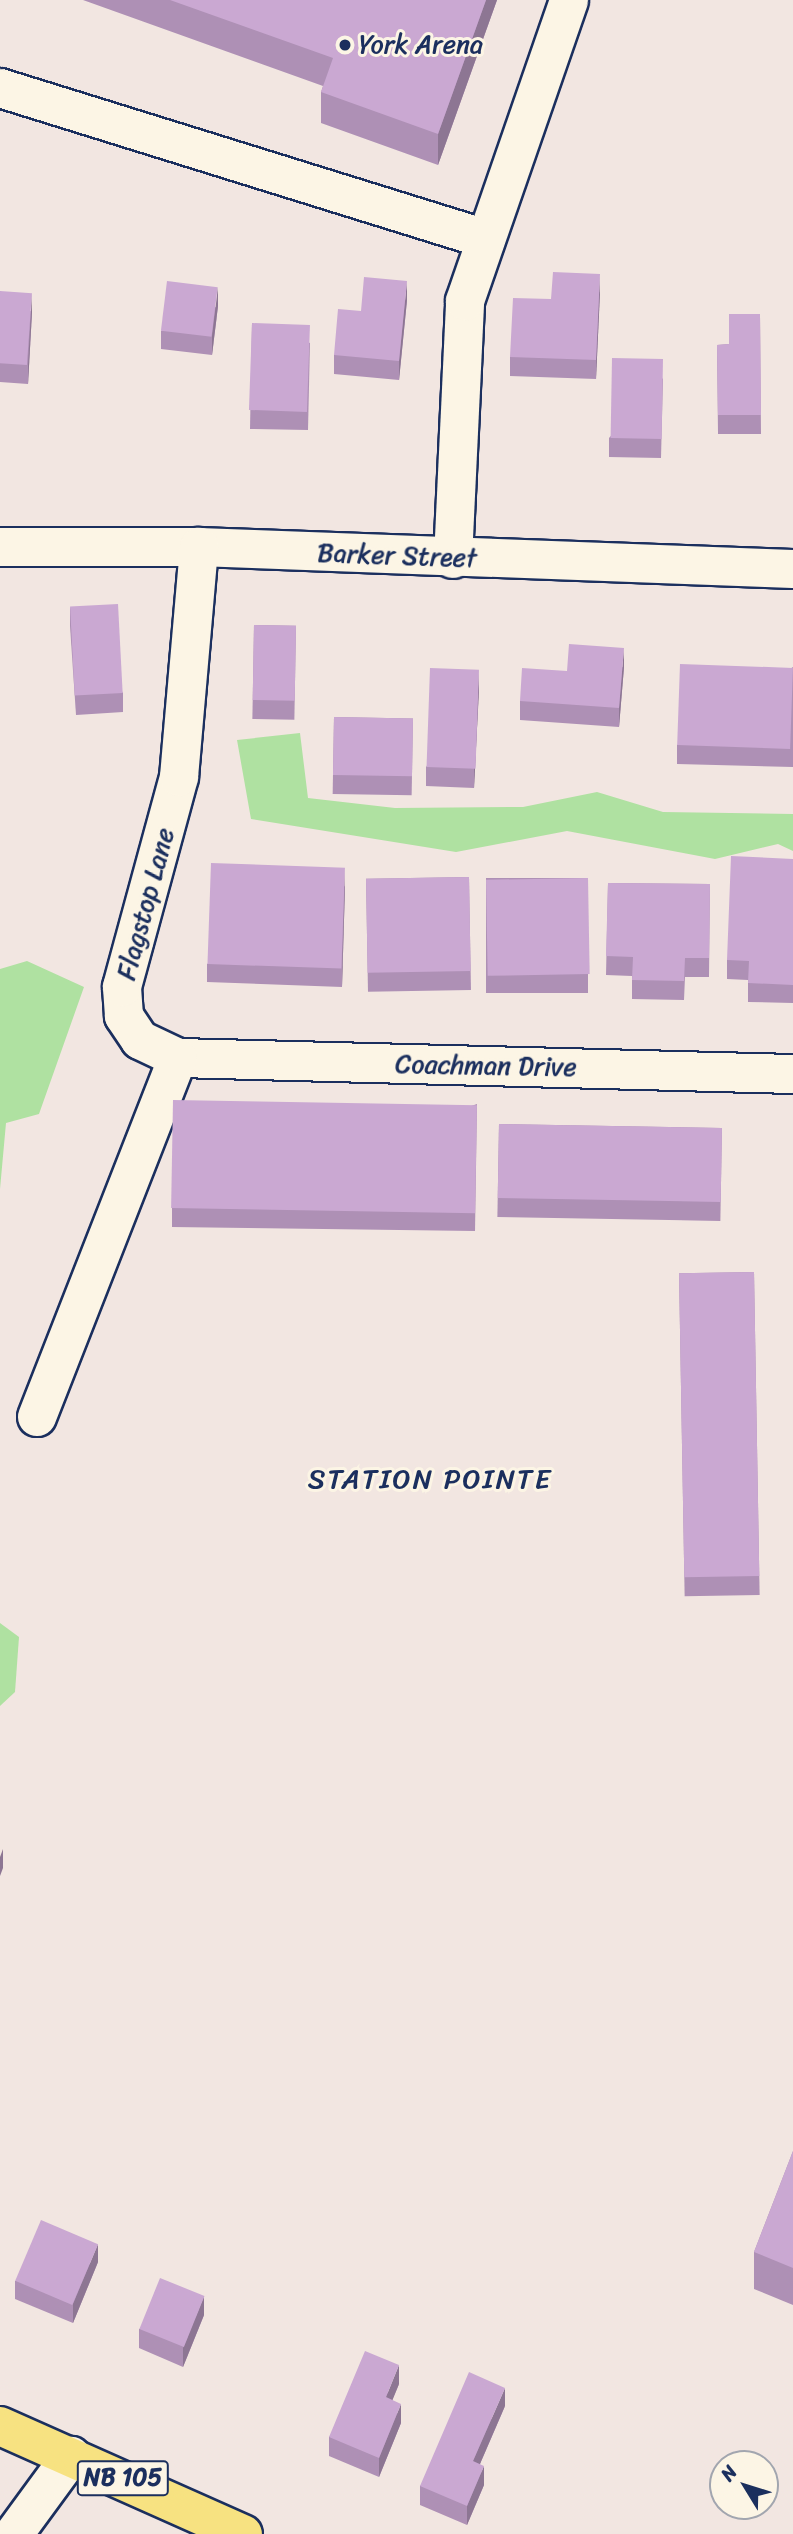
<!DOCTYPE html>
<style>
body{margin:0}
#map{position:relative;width:793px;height:2534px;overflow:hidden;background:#f2e6e1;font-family:Sriracha,sans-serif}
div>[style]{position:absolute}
.green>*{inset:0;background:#afe1a1}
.roads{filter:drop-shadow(2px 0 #1b2f5e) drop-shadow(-2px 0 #1b2f5e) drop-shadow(0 2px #1b2f5e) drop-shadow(0 -2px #1b2f5e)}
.minor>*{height:38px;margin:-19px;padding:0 19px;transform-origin:19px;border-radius:19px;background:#fcf5e5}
.major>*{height:38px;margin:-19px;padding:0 19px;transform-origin:19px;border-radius:19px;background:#f7e281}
.wall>*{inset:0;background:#ae90b5;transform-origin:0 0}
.shaded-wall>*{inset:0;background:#8d7693}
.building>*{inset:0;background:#caa8d2;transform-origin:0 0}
.dots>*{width:19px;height:19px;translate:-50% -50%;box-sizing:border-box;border:4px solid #fcf5e5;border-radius:50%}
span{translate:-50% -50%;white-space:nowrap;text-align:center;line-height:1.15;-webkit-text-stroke:6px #fcf5e5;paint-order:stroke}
.shield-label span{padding:2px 5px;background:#fcf5e5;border:2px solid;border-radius:5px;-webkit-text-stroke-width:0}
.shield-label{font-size:24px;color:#1b2f5e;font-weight:700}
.poi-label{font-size:26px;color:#1b2f5e}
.left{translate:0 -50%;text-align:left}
.street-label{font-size:26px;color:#1b2f5e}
.neighbourhood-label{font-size:28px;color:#1b2f5e;letter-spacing:2px}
.north{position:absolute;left:709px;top:2450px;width:70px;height:70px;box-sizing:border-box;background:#fcf5e5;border:2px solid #a2a6af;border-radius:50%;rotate:308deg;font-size:19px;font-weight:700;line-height:28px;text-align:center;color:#1b2f5e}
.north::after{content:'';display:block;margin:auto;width:24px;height:32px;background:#1b2f5e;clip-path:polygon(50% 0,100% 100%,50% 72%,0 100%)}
</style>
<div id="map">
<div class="green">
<div style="clip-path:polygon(300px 733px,308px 798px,395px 808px,523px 807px,597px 792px,663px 812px,793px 814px,793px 851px,778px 844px,715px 859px,567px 831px,456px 852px,251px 819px,237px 740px)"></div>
<div style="clip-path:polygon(27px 961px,84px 987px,39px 1114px,6px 1123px,0 1189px,0 969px)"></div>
<div style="clip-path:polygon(0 1623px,19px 1637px,15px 1692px,0 1706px)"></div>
</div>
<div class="roads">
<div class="minor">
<div style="left:0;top:88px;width:509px;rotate:17.26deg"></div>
<div style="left:0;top:547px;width:199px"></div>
<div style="left:199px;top:547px;width:594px;rotate:2.12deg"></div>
<div style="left:453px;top:559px;width:258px;rotate:-87.3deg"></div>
<div style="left:465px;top:301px;width:318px;rotate:-70.9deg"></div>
<div style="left:178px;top:1058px;width:615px;rotate:1.49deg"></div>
<div style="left:37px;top:1417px;width:386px;rotate:-68.6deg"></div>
<div style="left:178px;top:1058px;width:42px;rotate:-154.7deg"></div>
<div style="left:140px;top:1040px;width:29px;rotate:-124deg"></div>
<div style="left:124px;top:1016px;width:29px;rotate:-94deg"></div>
<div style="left:122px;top:987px;width:218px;rotate:-74.8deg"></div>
<div style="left:179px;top:777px;width:231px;rotate:-85deg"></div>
<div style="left:14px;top:2534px;width:97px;rotate:-53.8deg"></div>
</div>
<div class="major">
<div style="left:0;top:2426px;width:266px;rotate:24deg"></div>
</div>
</div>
<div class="wall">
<div style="clip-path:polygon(83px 0,497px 0,438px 165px,321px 123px,321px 92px,323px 86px)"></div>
<div style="clip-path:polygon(0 291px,32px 312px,28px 384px,0 382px)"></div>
<div style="clip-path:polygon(600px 292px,596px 379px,510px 376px,510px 357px,551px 299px)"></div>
<div style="clip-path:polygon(407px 300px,399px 380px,334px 374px,334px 355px,361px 311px)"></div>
<div style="clip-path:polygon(218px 306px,212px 355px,161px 349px,161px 331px)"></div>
<div style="clip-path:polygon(760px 314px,761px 434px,718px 434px,717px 345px,729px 344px)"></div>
<div style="clip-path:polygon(252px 323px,310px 343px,308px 430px,250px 429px)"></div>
<div style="clip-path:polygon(663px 378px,661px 458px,609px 457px,609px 438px)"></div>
<div style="clip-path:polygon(70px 607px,123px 693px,123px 712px,76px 715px,70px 626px)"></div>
<div style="left:254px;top:625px;width:42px;height:94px;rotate:1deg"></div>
<div style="clip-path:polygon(624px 667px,619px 727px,520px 720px,520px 701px,567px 671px)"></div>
<div style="clip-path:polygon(793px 667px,793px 767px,677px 764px,677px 745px)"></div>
<div style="clip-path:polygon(479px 689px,474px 788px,426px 786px,426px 767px)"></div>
<div style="left:334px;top:717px;width:79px;height:77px;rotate:1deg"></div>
<div style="clip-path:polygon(793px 859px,793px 1003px,748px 1002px,748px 980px,727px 979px,727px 960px)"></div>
<div style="left:469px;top:877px;width:113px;height:103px;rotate:89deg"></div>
<div style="left:588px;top:878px;width:115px;height:102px;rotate:90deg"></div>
<div style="clip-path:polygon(608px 883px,710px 884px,709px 977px,685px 977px,684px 1000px,632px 999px,632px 976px,606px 975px)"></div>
<div style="clip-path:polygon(345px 886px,342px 987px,207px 982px,207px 964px)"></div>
<div style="clip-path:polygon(477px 1104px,475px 1231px,172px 1227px,172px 1208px)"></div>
<div style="left:499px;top:1124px;width:223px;height:93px;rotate:1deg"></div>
<div style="left:754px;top:1272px;width:323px;height:75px;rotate:89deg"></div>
<div style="clip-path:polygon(793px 2151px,793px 2305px,754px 2289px,754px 2252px)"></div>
<div style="clip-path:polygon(98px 2262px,73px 2323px,15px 2299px,15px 2281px)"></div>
<div style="clip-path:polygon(204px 2315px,183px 2367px,139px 2348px,139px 2329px)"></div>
<div style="clip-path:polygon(399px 2384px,392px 2400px,401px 2423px,379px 2477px,329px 2456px,329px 2437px)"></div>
<div style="clip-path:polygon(505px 2406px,480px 2464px,484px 2485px,467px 2525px,420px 2505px,420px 2486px)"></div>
</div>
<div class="shaded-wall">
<div style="clip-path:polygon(486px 0,497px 0,438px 165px,438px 134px)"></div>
<div style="clip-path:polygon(600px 274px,600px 292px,596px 379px,596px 360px)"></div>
<div style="clip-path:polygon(407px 281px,407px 300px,399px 380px,399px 361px)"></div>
<div style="clip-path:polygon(218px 287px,218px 306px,212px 355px,212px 336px)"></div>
<div style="clip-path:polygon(32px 293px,32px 312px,28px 384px,28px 365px)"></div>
<div style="clip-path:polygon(624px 648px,624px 667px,619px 727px,619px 708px)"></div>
<div style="clip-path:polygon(479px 670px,479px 689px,474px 788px,474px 769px)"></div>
<div style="clip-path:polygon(345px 867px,345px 886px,342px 987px,342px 968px)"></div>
<div style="clip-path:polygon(3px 1849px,3px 1868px,0 1876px,0 1857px)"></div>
<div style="clip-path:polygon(98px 2244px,98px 2262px,73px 2323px,73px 2304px)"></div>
<div style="clip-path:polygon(204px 2296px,204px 2315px,183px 2367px,183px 2348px)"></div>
<div style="clip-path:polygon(399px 2365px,399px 2384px,386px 2416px,386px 2397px)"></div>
<div style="clip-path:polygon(505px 2388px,505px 2406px,473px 2480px,473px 2461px)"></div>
<div style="clip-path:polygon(401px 2404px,401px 2423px,379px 2477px,379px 2458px)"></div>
<div style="clip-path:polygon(484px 2466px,484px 2485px,467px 2525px,467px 2506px)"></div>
</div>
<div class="building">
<div style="clip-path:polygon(170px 0,486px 0,438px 134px,321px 92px,333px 58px)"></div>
<div style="clip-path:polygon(553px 272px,600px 274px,596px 360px,510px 357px,513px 298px,551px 299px)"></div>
<div style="clip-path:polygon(364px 277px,407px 281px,399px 361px,334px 355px,338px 309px,361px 311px)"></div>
<div style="left:167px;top:281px;width:51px;height:50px;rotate:7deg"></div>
<div style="left:0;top:291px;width:32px;height:72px;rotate:4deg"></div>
<div style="clip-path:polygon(729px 314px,760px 314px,761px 415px,718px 415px,717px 345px,729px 344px)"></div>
<div style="left:252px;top:323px;width:58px;height:87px;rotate:2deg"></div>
<div style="left:612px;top:358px;width:51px;height:80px;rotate:1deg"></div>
<div style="left:118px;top:604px;width:89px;height:48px;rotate:87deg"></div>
<div style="left:254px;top:625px;width:42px;height:75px;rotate:1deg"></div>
<div style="clip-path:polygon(569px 644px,624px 648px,619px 708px,520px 701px,522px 668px,567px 671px)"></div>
<div style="left:680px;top:664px;width:113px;height:81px;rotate:2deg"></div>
<div style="left:430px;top:668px;width:49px;height:99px;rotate:2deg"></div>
<div style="left:334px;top:717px;width:79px;height:58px;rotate:1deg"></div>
<div style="clip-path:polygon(731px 856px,793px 859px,793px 985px,748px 983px,749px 961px,727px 960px)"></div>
<div style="left:211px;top:863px;width:134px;height:101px;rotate:2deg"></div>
<div style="left:469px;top:877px;width:94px;height:103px;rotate:89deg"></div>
<div style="left:588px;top:878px;width:96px;height:102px;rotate:89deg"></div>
<div style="clip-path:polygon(608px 883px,710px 884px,709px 958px,685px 958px,684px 981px,632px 980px,633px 957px,606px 956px)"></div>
<div style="left:173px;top:1100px;width:304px;height:108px;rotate:1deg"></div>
<div style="left:499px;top:1124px;width:223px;height:74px;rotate:1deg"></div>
<div style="left:754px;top:1272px;width:304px;height:75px;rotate:89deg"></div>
<div style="clip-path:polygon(793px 2151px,793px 2268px,754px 2252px)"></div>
<div style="left:41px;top:2220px;width:62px;height:66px;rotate:23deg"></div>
<div style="left:160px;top:2278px;width:48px;height:55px;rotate:22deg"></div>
<div style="clip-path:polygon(365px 2351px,399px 2365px,386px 2397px,401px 2404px,379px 2458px,329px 2437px)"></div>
<div style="clip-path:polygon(469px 2372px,505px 2388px,473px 2461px,484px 2466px,467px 2506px,420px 2486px)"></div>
</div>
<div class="dots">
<div style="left:345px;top:45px;background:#1b2f5e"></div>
</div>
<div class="shield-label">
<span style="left:123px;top:2478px">NB 105</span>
</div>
<div class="poi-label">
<span class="left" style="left:359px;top:45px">York Arena</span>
</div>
<div class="street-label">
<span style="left:397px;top:556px;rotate:2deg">Barker Street</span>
<span style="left:146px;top:904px;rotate:-75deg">Flagstop Lane</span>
<span style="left:486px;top:1066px;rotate:1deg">Coachman Drive</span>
</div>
<div class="neighbourhood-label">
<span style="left:430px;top:1479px">STATION POINTE</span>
</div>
<div class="north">N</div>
</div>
